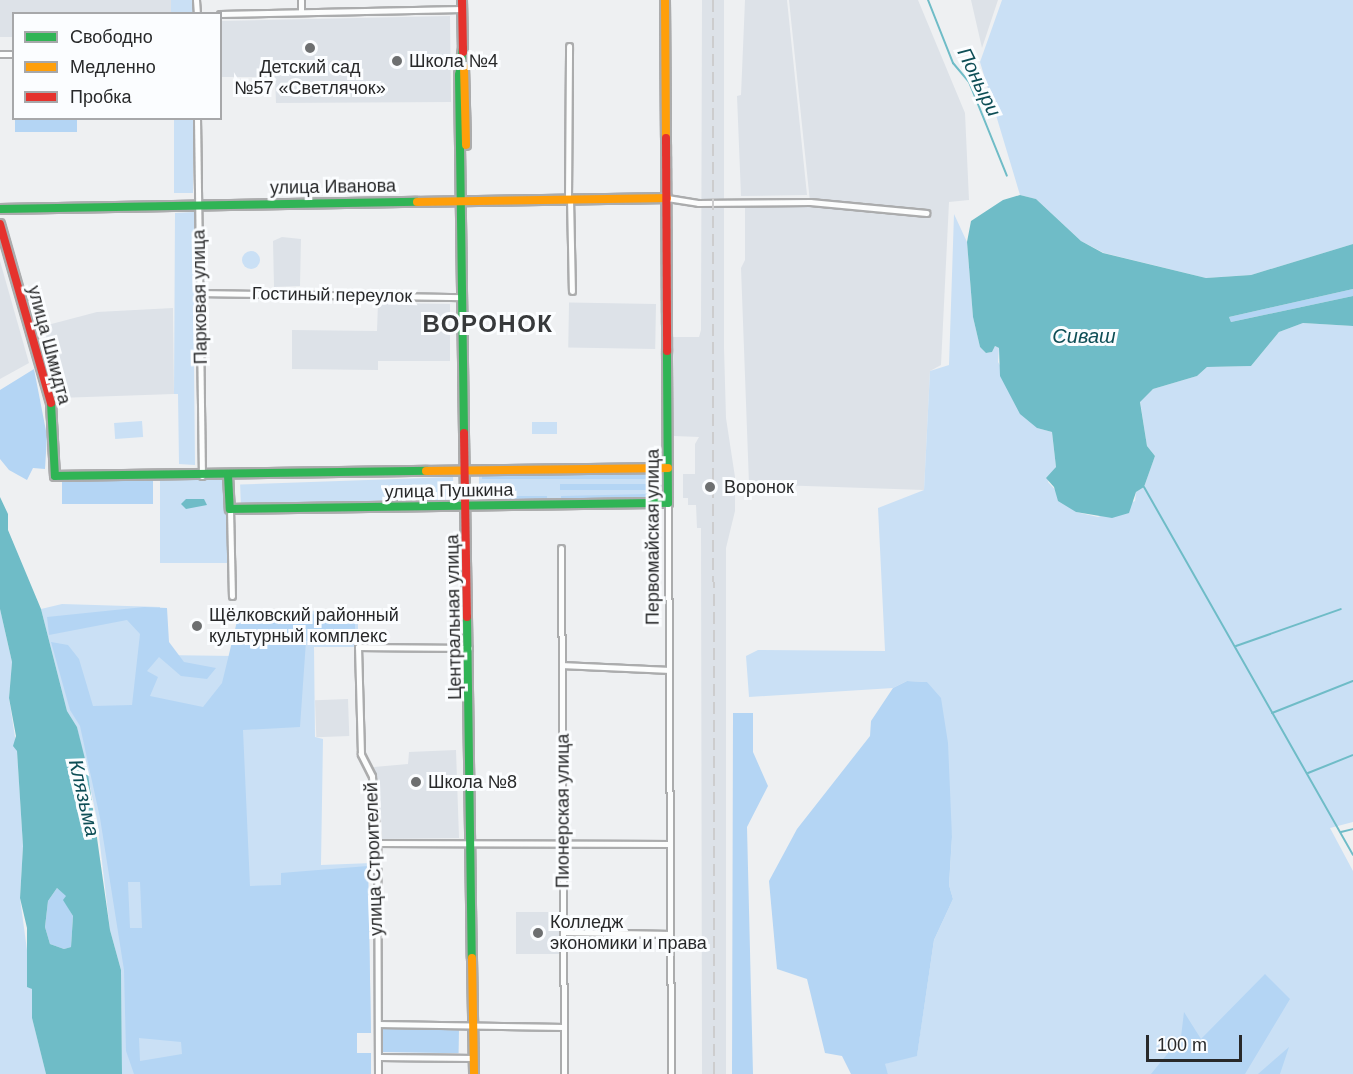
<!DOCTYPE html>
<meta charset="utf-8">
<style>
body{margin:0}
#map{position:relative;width:1353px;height:1074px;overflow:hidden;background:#eef0f2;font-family:Arial,sans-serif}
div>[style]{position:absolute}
.built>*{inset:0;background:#dde2e8;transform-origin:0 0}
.green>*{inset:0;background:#cae0f5;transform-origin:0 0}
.round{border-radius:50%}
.forest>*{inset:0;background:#b4d5f4;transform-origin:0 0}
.water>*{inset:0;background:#6fbcc7}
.stream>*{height:2px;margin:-1px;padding:0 1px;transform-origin:1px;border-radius:1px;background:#6fbcc7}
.roads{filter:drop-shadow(2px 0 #abacad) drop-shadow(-2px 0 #abacad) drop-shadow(0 2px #abacad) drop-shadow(0 -2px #abacad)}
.street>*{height:5px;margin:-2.5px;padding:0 2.5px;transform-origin:2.5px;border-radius:2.5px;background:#fcfdfd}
.fast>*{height:8px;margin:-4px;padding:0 4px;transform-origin:4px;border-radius:4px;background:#30b455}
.slow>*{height:8px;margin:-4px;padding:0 4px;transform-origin:4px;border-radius:4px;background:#ff9f0a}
.jam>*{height:8px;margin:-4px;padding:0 4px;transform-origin:4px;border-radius:4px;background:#e5322d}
.rail>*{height:2px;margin-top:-1px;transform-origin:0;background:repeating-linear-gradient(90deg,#cdcdce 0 12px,transparent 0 18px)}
.dots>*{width:16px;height:16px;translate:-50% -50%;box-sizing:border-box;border:3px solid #fbfdff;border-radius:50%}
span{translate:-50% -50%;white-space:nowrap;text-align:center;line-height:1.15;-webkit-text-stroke:6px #fbfdff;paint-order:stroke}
.poi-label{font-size:18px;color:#28292a}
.left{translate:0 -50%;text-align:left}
.street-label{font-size:18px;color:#28292a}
.water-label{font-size:20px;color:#0e4e56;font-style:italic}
.district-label{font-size:24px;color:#37393b;font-weight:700;letter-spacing:1.5px}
.legend{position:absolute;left:12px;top:12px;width:210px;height:108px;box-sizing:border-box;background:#fbfdff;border:2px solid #a7a8aa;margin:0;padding:8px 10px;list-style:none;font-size:18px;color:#28292a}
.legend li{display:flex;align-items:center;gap:12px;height:30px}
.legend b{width:30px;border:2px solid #a7a8aa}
.scale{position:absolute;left:1146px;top:1035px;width:96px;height:27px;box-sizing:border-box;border:3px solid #28292a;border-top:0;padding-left:8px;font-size:18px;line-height:21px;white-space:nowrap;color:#28292a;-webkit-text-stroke:4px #fbfdff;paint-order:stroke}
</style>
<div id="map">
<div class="built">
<div style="clip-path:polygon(0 0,171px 0,171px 13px,14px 14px,13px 37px,0 37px)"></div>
<div style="clip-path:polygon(702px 0,724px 0,724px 348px,726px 418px,735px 477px,735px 511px,726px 548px,726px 1074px,702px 1074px,701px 528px,697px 528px,696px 505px,688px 505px,688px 498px,683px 498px,683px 474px,695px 474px,695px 444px,699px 437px,674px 436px,673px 337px,699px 337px,701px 330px)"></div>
<div style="clip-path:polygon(745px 0,787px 0,807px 195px,741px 196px,737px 96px,741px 95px)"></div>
<div style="clip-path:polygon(789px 0,918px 0,965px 113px,969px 200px,949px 202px,941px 365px,930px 371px,924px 490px,749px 484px,741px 268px,745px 260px,745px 203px,810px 202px)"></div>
<div style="clip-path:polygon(971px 0,998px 0,982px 48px)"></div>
<div style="clip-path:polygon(450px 16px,451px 102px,276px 103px,275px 77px,221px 77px,220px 21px)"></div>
<div style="clip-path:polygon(282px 237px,301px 239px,300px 286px,274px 287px,273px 241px)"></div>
<div style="clip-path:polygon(0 261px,29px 363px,0 379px)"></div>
<div style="clip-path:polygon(378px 303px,450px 304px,450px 361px,378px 361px,378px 370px,292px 369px,292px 330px,377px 331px)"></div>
<div style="left:656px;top:304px;width:45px;height:87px;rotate:91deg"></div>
<div style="clip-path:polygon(173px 308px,174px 394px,58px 398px,40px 327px,97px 312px)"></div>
<div style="left:348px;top:699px;width:37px;height:33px;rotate:88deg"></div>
<div style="clip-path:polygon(456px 750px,459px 838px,381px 839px,374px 767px,408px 764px,409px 752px)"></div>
<div style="left:516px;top:912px;width:43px;height:42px"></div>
</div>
<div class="green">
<div style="left:171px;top:0;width:22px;height:13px"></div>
<div style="clip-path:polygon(1002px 0,1353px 0,1353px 244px,1251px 275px,1206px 278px,1104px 253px,1081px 241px,1036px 199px,1020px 195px,980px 62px)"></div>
<div style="left:174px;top:119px;width:19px;height:74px"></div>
<div style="clip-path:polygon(194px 212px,199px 359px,194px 365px,195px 465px,179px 464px,178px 394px,174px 394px,175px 213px)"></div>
<div style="clip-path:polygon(954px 214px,967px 242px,973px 317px,980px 347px,986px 353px,992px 352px,995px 346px,999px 348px,998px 362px,1037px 428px,1052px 432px,1056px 467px,1048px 482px,1076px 512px,1098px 517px,1135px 501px,1136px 492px,1144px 487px,1155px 456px,1147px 446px,1140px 401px,1153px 389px,1197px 376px,1207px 367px,1251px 366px,1279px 332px,1303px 323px,1353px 326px,1353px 822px,1330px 828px,1353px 871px,1353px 1074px,888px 1074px,884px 1064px,917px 1055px,934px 940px,953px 899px,949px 885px,952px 837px,927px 682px,907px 681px,893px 688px,749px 697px,746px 656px,758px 650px,885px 651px,878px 508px,924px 490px,930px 371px,949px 365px)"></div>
<div class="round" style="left:242px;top:251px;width:18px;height:18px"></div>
<div style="left:142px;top:421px;width:16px;height:28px;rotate:86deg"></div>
<div style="left:557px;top:422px;width:12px;height:25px;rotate:90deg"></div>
<div style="left:661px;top:472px;width:30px;height:182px;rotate:90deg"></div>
<div style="left:160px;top:475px;width:68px;height:88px"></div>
<div style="left:453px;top:477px;width:24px;height:213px;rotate:88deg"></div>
<div style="clip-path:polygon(62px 604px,160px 607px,161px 655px,235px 656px,237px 610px,358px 611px,358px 647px,314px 647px,315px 737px,323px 739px,321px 865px,372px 863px,368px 866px,371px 1033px,357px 1033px,357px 1053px,371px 1053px,371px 1074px,122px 1074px,121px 970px,110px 930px,97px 819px,77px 727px,67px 711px,41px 609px)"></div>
<div style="clip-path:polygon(0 609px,12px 662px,9px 698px,17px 750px,23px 846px,20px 898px,29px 965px,27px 986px,32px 989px,32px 1018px,46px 1074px,0 1074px)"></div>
</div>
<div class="forest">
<div style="left:15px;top:119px;width:62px;height:13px"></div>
<div style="clip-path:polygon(1353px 289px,1353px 296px,1231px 322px,1229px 317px)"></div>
<div style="clip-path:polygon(34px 369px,47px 436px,45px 469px,33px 468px,27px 480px,9px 470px,0 459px,0 390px)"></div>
<div style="left:648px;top:473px;width:6px;height:166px;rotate:90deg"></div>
<div style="left:153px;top:480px;width:24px;height:91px;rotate:90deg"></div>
<div style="left:648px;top:484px;width:6px;height:88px;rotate:90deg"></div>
<div style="clip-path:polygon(649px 494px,649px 501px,561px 502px,561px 496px)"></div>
<div style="left:482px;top:496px;width:65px;height:6px"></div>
<div style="clip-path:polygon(evenodd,144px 607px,167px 608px,169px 642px,184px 662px,216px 668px,207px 679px,181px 676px,159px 657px,147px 671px,158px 677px,150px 696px,203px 707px,222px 683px,239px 613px,355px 615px,355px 640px,306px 641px,300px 727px,243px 730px,250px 886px,281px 885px,281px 873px,368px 866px,371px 1033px,357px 1033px,357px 1053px,371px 1053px,371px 1074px,134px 1074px,126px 1051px,124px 970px,100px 818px,80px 726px,70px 710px,51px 642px,68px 645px,79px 659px,93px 706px,132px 705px,140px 634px,127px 620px,49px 635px,47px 617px,144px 607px,128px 882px,140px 882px,142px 928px,130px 928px,128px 882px,144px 607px,139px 1038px,181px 1042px,182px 1054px,140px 1061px,139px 1038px)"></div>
<div style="clip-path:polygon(907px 681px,927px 682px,941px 698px,948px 743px,952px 837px,949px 885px,953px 899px,934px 940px,917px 1056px,885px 1064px,888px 1074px,851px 1074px,842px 1056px,825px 1053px,807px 979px,777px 969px,769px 881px,797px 829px,870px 736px,871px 721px,893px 688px)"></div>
<div style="clip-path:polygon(733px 713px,753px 713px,753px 752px,768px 786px,747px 827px,753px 1074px,732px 1074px)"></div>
<div style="clip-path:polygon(57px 888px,67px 896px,64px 900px,73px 916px,71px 947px,64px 949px,50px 944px,45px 927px,48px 901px)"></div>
<div style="clip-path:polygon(1265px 974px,1290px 999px,1245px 1074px,1151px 1074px,1181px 1037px,1184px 1012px,1201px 1039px)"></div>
<div style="left:381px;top:1029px;width:78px;height:23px;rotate:1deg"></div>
<div style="clip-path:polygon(1289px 1047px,1280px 1074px,1258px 1074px)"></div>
</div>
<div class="water">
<div style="clip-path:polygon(1020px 195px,1036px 199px,1081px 241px,1103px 253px,1206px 278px,1251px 275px,1353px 244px,1353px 289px,1229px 317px,1231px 322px,1353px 296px,1353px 326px,1303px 323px,1279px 332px,1251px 366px,1207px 367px,1197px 376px,1153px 389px,1140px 402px,1147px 446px,1155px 456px,1144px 487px,1136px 492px,1129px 513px,1112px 518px,1076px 512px,1058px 501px,1054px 487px,1046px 478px,1056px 467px,1052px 432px,1037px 428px,1020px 414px,1000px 376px,999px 348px,995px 346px,992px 352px,986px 353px,980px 347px,973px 317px,967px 242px,971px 221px,1003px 200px)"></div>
<div style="clip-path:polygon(evenodd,0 497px,8px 514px,8px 530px,41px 609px,67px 711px,77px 727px,87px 767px,110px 930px,121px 970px,122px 1074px,46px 1074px,32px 1018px,32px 989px,27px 987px,27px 928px,20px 898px,23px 846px,17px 751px,13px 746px,16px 736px,9px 698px,12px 662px,0 609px,0 497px,57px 888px,66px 896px,63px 900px,73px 916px,71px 947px,64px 949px,50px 944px,45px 927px,48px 901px,57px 888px)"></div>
<div style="clip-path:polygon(186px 499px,204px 499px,207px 505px,186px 509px,181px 504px)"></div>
</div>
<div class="stream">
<div style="left:928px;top:0;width:68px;rotate:68.4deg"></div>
<div style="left:953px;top:63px;width:25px;rotate:50deg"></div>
<div style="left:969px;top:82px;width:101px;rotate:68deg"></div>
<div style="left:1144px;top:487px;width:423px;rotate:60.4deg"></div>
<div style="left:1236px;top:646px;width:111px;rotate:-19.4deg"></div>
<div style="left:1272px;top:713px;width:87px;rotate:-21.6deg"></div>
<div style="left:1308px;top:773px;width:48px;rotate:-21.8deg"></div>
<div style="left:1341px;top:832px;width:12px;rotate:-14deg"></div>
</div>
<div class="roads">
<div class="street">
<div style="left:196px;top:0;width:14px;rotate:86deg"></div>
<div style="left:301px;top:0;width:11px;rotate:90deg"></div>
<div style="left:220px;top:14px;width:242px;rotate:-1.2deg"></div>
<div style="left:0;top:54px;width:14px"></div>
<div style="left:197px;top:118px;width:358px;rotate:89.2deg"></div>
<div style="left:568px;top:198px;width:152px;rotate:-89.6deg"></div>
<div style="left:570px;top:198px;width:93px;rotate:88.8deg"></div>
<div style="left:667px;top:198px;width:31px;rotate:9deg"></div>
<div style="left:698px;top:203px;width:112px;rotate:-0.5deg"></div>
<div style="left:810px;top:202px;width:117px;rotate:5.4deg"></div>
<div style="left:200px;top:293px;width:263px;rotate:0.9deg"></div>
<div style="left:668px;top:503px;width:571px;rotate:89.7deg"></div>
<div style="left:230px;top:509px;width:87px;rotate:88.7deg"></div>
<div style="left:561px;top:548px;width:526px;rotate:89.67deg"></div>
<div style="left:563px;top:665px;width:105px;rotate:2.7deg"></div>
<div style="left:377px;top:843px;width:292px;rotate:0.2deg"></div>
<div style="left:564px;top:932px;width:105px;rotate:1.1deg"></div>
<div style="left:378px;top:1024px;width:186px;rotate:0.9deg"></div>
<div style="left:379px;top:1057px;width:95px;rotate:0.6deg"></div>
<div style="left:378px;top:1074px;width:231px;rotate:-90.2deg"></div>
<div style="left:377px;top:843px;width:67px;rotate:-94.3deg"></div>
<div style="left:372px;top:776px;width:25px;rotate:-117deg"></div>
<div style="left:361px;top:754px;width:107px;rotate:-91.6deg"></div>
<div style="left:358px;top:647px;width:111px;rotate:0.5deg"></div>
</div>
<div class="fast">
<div style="left:463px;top:48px;width:27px;rotate:98deg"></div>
<div style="left:459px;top:75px;width:358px;rotate:89.2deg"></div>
<div style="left:0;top:209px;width:417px;rotate:-1deg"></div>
<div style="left:51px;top:403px;width:73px;rotate:86.9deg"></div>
<div style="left:55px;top:476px;width:371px;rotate:-0.8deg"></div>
<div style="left:228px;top:475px;width:34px;rotate:87deg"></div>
<div style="left:230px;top:509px;width:438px;rotate:-0.8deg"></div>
<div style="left:668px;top:503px;width:152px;rotate:-90.4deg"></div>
<div style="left:467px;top:617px;width:341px;rotate:89.2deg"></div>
</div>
<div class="slow">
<div style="left:665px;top:0;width:138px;rotate:89.6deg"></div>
<div style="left:464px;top:67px;width:78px;rotate:88.5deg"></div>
<div style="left:417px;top:202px;width:250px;rotate:-0.9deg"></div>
<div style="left:426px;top:471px;width:242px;rotate:-0.7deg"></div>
<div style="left:472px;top:958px;width:116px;rotate:89deg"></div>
</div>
<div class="jam">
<div style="left:462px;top:0;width:52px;rotate:88.9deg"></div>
<div style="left:666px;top:138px;width:213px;rotate:89.7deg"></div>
<div style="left:0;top:224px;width:186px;rotate:74.1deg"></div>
<div style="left:464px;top:433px;width:184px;rotate:89.1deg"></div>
</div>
</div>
<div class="rail">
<div style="left:713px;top:0;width:1074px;rotate:89.95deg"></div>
</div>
<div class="dots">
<div style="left:310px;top:48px;background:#6d6f70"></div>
<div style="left:397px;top:61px;background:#6d6f70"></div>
<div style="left:710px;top:487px;background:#6d6f70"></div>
<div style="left:197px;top:626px;background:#6d6f70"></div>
<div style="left:416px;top:782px;background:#6d6f70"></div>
<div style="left:538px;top:933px;background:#6d6f70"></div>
</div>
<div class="poi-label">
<span class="left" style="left:409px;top:61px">Школа №4</span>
<span style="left:310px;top:78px">Детский сад<br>№57 «Светлячок»</span>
<span class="left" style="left:724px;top:487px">Воронок</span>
<span class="left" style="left:209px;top:626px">Щёлковский районный<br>культурный комплекс</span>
<span class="left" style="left:428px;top:782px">Школа №8</span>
<span class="left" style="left:550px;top:933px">Колледж<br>экономики и права</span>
</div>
<div class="street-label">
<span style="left:333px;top:187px;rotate:-1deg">улица Иванова</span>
<span style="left:332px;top:295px;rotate:1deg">Гостиный переулок</span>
<span style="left:200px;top:297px;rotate:-91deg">Парковая улица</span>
<span style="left:49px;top:345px;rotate:75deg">улица Шмидта</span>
<span style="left:449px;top:491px;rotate:-1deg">улица Пушкина</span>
<span style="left:653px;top:537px;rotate:-90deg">Первомайская улица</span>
<span style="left:454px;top:617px;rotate:-91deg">Центральная улица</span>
<span style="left:563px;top:811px;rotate:-90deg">Пионерская улица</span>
<span style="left:374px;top:859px;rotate:-92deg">улица Строителей</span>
</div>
<div class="water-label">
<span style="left:979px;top:82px;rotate:64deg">Поныри</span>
<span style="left:1084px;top:336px">Сиваш</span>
<span style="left:84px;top:798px;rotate:77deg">Клязьма</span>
</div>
<div class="district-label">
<span style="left:488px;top:324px">ВОРОНОК</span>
</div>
<ul class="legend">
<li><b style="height:8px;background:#30b455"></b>Свободно</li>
<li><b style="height:8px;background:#ff9f0a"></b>Медленно</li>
<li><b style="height:8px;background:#e5322d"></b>Пробка</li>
</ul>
<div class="scale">100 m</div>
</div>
